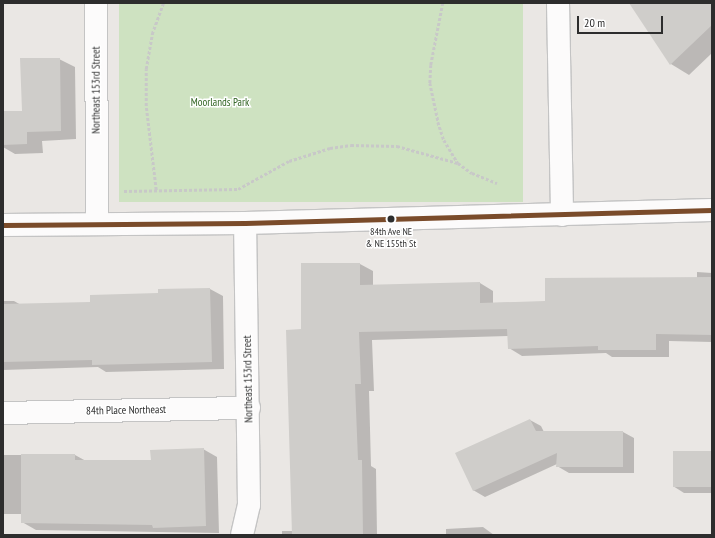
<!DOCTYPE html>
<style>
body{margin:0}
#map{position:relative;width:715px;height:538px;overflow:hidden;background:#eae7e4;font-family:"PT Sans Narrow",sans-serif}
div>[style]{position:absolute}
.green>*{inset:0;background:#cee2c1;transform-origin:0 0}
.shadow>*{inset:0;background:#0003}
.building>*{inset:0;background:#cfcdca;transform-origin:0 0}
.path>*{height:2.5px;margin-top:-1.25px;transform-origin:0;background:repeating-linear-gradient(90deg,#c8c8c8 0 3px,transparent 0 5px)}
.roads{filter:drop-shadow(1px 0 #c4c4c4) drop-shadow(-1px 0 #c4c4c4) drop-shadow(0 1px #c4c4c4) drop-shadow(0 -1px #c4c4c4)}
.minor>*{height:22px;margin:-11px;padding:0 11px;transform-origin:11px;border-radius:11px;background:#fcfbfb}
.bus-1>*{height:5px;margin:-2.5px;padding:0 2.5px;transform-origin:2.5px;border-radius:2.5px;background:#7a4b2a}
.dots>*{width:11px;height:11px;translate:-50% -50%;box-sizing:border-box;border:2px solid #fff;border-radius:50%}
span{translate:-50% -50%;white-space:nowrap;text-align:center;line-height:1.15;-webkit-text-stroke:3px #fff;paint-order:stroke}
.bus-label{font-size:10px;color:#2d2d2d}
.street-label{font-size:11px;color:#2d2d2d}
.park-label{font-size:11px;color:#316423}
.frame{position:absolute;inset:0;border:4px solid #2d2d2d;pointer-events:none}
.scale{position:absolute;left:577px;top:16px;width:86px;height:18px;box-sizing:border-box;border:2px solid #2d2d2d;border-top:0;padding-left:5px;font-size:12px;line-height:14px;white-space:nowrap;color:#2d2d2d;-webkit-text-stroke:3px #fff;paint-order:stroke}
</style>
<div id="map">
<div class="green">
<div style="left:119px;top:3px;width:404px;height:199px"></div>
</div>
<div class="shadow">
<div style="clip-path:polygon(630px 3px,712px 3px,712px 53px,689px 75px,671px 64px)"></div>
<div style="clip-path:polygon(59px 59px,75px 67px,76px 139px,42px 141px,43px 153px,15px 154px,3px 147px,3px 112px,23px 112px)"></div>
<div style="clip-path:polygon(360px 264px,373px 271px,373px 286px,480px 283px,493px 291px,493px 303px,546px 302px,697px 278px,697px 272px,712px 273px,712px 342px,669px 341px,669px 357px,612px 357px,606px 353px,522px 356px,509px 348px,508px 336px,372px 340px,374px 391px,369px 391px,371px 466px,376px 469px,377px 535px,282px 535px,282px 531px,293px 531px,302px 330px)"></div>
<div style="clip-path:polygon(210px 289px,223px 296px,224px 369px,106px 372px,98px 367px,3px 370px,3px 301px,14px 301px,21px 305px,91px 303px)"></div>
<div style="clip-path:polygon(530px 420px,541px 426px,544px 432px,623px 432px,634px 438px,634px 473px,569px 473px,557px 466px,557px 464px,485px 497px,473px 490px)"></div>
<div style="clip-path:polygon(203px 449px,217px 457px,219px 533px,36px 530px,22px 522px,22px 514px,3px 514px,3px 455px,75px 455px,86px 461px,152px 461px)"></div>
<div style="clip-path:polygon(712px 452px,712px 493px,684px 493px,673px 486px)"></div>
<div style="clip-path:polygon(483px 527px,494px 535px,446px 535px,446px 529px)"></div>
</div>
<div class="building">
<div style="clip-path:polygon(629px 3px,712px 3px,712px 25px,670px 65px)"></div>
<div style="clip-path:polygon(20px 58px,60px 58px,61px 131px,27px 132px,27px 144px,3px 145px,3px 111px,22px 111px)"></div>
<div style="clip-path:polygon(301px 263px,360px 263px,360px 285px,480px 282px,480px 303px,545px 301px,545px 278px,712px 277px,712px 335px,656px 334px,656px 350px,598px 350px,598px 346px,508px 349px,507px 329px,359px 332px,361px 384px,355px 384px,358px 460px,362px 460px,363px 535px,292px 535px,286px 330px,301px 329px)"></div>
<div style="clip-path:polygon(210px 288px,212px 362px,92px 365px,92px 360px,3px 362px,3px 304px,90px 302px,90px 295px,158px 293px,158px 289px)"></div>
<div style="clip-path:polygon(530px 419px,536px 431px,623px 431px,623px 467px,556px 467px,557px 453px,473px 491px,455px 453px)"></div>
<div style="clip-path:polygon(204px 448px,206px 526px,153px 528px,152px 525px,21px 523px,21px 454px,75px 454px,75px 460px,151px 460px,150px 450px)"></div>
<div style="left:673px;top:451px;width:39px;height:36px"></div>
</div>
<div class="path">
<div style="left:443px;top:3px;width:63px;rotate:101deg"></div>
<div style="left:431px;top:65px;width:18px;rotate:93deg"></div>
<div style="left:430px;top:83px;width:40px;rotate:78deg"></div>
<div style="left:438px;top:122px;width:19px;rotate:72deg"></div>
<div style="left:444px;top:140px;width:27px;rotate:59deg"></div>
<div style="left:458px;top:163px;width:17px;rotate:36deg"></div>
<div style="left:472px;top:173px;width:27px;rotate:22deg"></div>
<div style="left:156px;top:190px;width:85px;rotate:-96.8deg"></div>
<div style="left:146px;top:106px;width:37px;rotate:-90deg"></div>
<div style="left:146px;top:69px;width:36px;rotate:-80deg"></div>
<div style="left:152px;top:34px;width:33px;rotate:-70deg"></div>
<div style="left:124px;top:191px;width:114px;rotate:-1deg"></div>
<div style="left:238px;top:189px;width:58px;rotate:-28.8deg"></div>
<div style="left:289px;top:161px;width:43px;rotate:-17.6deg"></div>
<div style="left:330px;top:148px;width:21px;rotate:-8deg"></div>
<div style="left:351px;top:145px;width:46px;rotate:1.2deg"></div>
<div style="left:397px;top:146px;width:63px;rotate:15.6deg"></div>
</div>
<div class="roads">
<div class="minor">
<div style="left:96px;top:3px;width:221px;rotate:89.7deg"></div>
<div style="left:558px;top:3px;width:212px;rotate:88.9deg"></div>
<div style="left:3px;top:225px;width:242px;rotate:-0.5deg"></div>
<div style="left:245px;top:223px;width:467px;rotate:-1.6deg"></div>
<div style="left:3px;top:413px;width:246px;rotate:-1.2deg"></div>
<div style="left:242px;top:535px;width:31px;rotate:-77deg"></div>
<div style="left:249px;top:505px;width:282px;rotate:-90.8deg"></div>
</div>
</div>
<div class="bus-1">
<div style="left:3px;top:225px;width:242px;rotate:-0.5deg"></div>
<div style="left:245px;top:223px;width:467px;rotate:-1.6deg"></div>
</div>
<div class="dots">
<div style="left:391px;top:219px;background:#2d2d2d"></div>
</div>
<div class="bus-label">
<span style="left:391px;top:237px">84th Ave NE<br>&amp; NE 155th St</span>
</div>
<div class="street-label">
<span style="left:96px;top:90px;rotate:-90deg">Northeast 153rd Street</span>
<span style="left:248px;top:379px;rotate:-91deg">Northeast 153rd Street</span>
<span style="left:126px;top:410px;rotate:-1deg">84th Place Northeast</span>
</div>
<div class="park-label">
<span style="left:220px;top:102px">Moorlands Park</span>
</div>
<div class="frame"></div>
<div class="scale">20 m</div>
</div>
